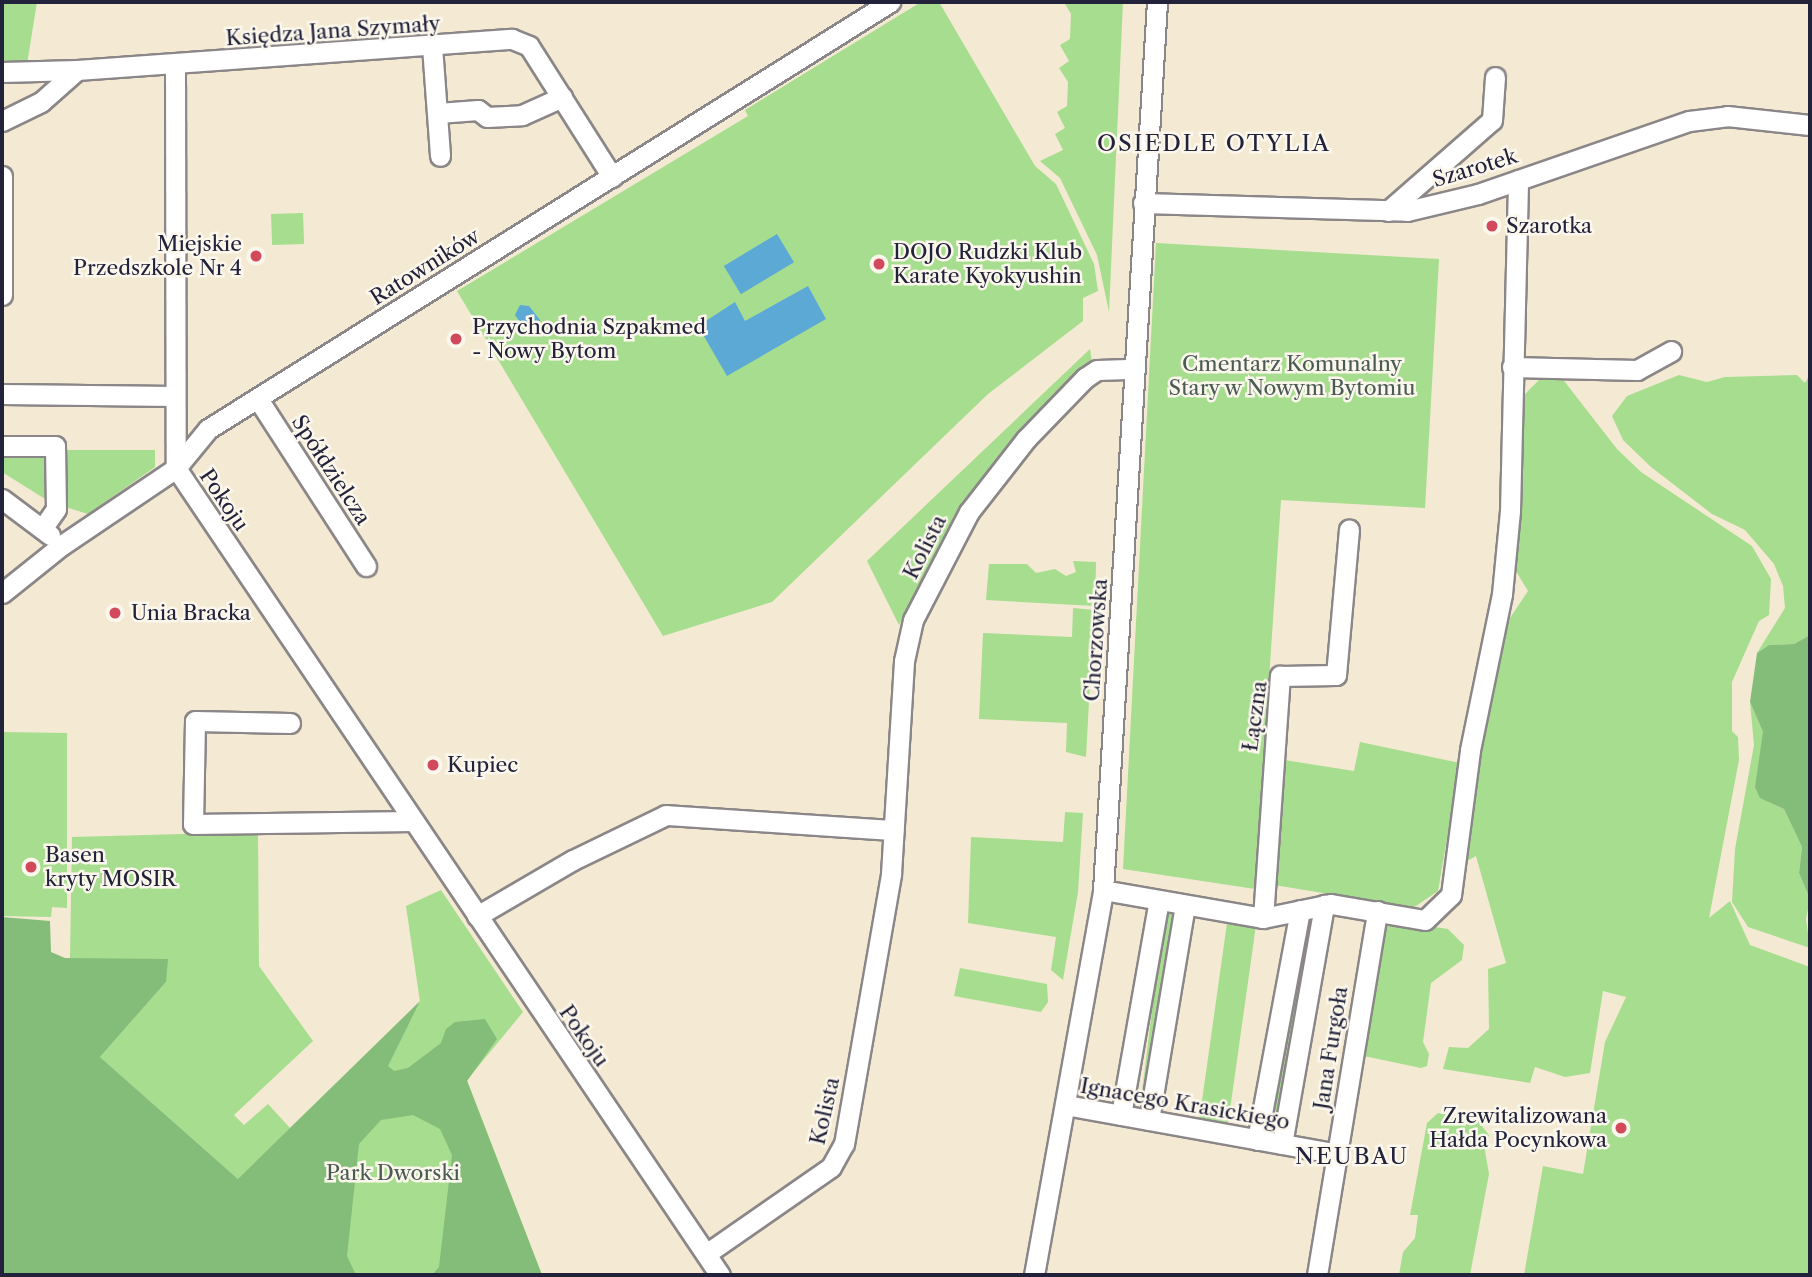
<!DOCTYPE html>
<meta charset="utf-8">
<style>
body{margin:0}
#map{position:relative;width:1812px;height:1277px;overflow:hidden;background:#f4ead3;font-family:"Libre Caslon Text",serif}
div>[style]{position:absolute}
.green>*{inset:0;background:#a6dd8e;transform-origin:0 0}
.forest>*{inset:0;background:#84bc79}
.water>*{inset:0;background:#5da9d6;transform-origin:0 0}
.roads{filter:drop-shadow(2px 0 #8b8687) drop-shadow(-2px 0 #8b8687) drop-shadow(0 2px #8b8687) drop-shadow(0 -2px #8b8687)}
.minor>*{height:19px;margin:-9.5px;padding:0 9.5px;transform-origin:9.5px;border-radius:9.5px;background:#fff}
.dots>*{width:19px;height:19px;translate:-50% -50%;box-sizing:border-box;border:4px solid #fbf7ec;border-radius:50%}
span{translate:-50% -50%;white-space:nowrap;text-align:center;line-height:1.15;-webkit-text-stroke:5px #fbf7ec;paint-order:stroke}
.street-label{font-size:21px;color:#22223b}
.poi-label{font-size:21px;color:#22223b}
.left{translate:0 -50%;text-align:left}
.right{translate:-100% -50%;text-align:right}
.park-label{font-size:21px;color:#4a5a54}
.neighbourhood-label{font-size:23px;color:#22223b;letter-spacing:2px}
.frame{position:absolute;inset:0;border:4px solid #22223b;pointer-events:none}
</style>
<div id="map">
<div class="green">
<div style="clip-path:polygon(2px 2px,37px 2px,27px 64px,2px 63px)"></div>
<div style="clip-path:polygon(921px 2px,939px 2px,1035px 166px,1056px 184px,1094px 264px,1098px 291px,1083px 298px,1083px 321px,988px 394px,772px 602px,663px 636px,457px 291px,743px 119px,748px 116px,745px 110px)"></div>
<div style="clip-path:polygon(1064px 2px,1123px 2px,1109px 312px,1097px 255px,1060px 178px,1040px 161px,1063px 150px,1055px 134px,1065px 128px,1057px 112px,1067px 106px,1068px 82px,1059px 68px,1069px 61px,1060px 45px,1070px 39px,1071px 14px)"></div>
<div style="left:303px;top:213px;width:31px;height:32px;rotate:88deg"></div>
<div style="clip-path:polygon(1156px 243px,1439px 259px,1425px 508px,1281px 500px,1255px 889px,1123px 869px)"></div>
<div style="clip-path:polygon(1090px 349px,1092px 362px,957px 511px,899px 625px,867px 561px)"></div>
<div style="clip-path:polygon(1810px 374px,1810px 635px,1794px 644px,1769px 645px,1757px 653px,1785px 608px,1783px 586px,1774px 564px,1745px 530px,1712px 514px,1651px 467px,1623px 440px,1612px 416px,1627px 396px,1679px 375px,1707px 382px,1725px 377px,1797px 375px,1805px 383px)"></div>
<div style="clip-path:polygon(1543px 376px,1561px 377px,1617px 449px,1641px 472px,1752px 546px,1771px 579px,1769px 615px,1759px 621px,1732px 682px,1732px 731px,1738px 737px,1739px 760px,1709px 918px,1730px 901px,1750px 945px,1810px 967px,1810px 1275px,1524px 1275px,1543px 1166px,1583px 1174px,1605px 1042px,1626px 997px,1603px 991px,1590px 1073px,1565px 1077px,1535px 1067px,1530px 1083px,1443px 1069px,1449px 1047px,1468px 1048px,1489px 1029px,1488px 969px,1506px 963px,1476px 856px,1458px 866px,1475px 750px,1510px 618px,1528px 591px,1513px 566px,1522px 397px)"></div>
<div style="clip-path:polygon(2px 449px,52px 450px,53px 504px,2px 472px)"></div>
<div style="clip-path:polygon(62px 450px,155px 450px,155px 467px,88px 514px,62px 506px)"></div>
<div style="clip-path:polygon(1073px 561px,1096px 562px,1095px 606px,986px 600px,989px 564px,1027px 564px,1036px 573px,1055px 569px,1066px 576px,1076px 572px)"></div>
<div style="clip-path:polygon(1073px 608px,1094px 610px,1086px 757px,1066px 752px,1067px 723px,979px 719px,983px 633px,1072px 637px)"></div>
<div style="clip-path:polygon(1750px 702px,1763px 732px,1769px 802px,1784px 809px,1802px 847px,1799px 873px,1810px 899px,1806px 919px,1810px 948px,1748px 927px,1732px 902px,1735px 849px,1754px 745px)"></div>
<div style="clip-path:polygon(2px 732px,67px 733px,67px 908px,52px 907px,51px 917px,2px 916px)"></div>
<div style="clip-path:polygon(1360px 742px,1460px 763px,1438px 891px,1413px 908px,1269px 884px,1278px 759px,1354px 771px)"></div>
<div style="clip-path:polygon(1065px 812px,1083px 813px,1078px 892px,1063px 980px,1051px 970px,1056px 937px,968px 923px,971px 837px,1063px 842px)"></div>
<div style="clip-path:polygon(258px 832px,259px 966px,313px 1041px,234px 1115px,244px 1125px,268px 1104px,290px 1128px,420px 1002px,406px 906px,441px 890px,523px 1012px,467px 1080px,542px 1275px,159px 1275px,238px 1179px,100px 1057px,166px 982px,70px 958px,72px 837px)"></div>
<div style="clip-path:polygon(1324px 905px,1287px 1116px,1269px 1113px,1300px 910px)"></div>
<div style="left:1164px;top:913px;width:16px;height:197px;rotate:7deg"></div>
<div style="clip-path:polygon(1394px 921px,1448px 929px,1464px 945px,1462px 960px,1431px 983px,1423px 1042px,1429px 1054px,1427px 1066px,1421px 1068px,1359px 1055px,1383px 930px)"></div>
<div style="left:1227px;top:923px;width:29px;height:198px;rotate:8deg"></div>
<div style="clip-path:polygon(960px 968px,1047px 984px,1048px 1002px,1041px 1012px,954px 996px)"></div>
<div style="clip-path:polygon(1438px 1113px,1477px 1120px,1489px 1135px,1485px 1151px,1489px 1174px,1470px 1275px,1399px 1275px,1403px 1252px,1415px 1238px,1418px 1215px,1410px 1215px,1427px 1123px)"></div>
</div>
<div class="forest">
<div style="clip-path:polygon(1810px 635px,1810px 899px,1799px 873px,1802px 847px,1784px 809px,1760px 798px,1755px 787px,1763px 732px,1750px 702px,1757px 653px,1769px 645px,1794px 644px)"></div>
<div style="clip-path:polygon(2px 917px,50px 921px,51px 952px,65px 958px,168px 959px,166px 982px,100px 1057px,238px 1179px,420px 1001px,388px 1066px,394px 1071px,408px 1068px,441px 1043px,446px 1029px,455px 1022px,485px 1019px,497px 1039px,467px 1081px,542px 1275px,432px 1275px,439px 1267px,452px 1155px,440px 1129px,413px 1115px,381px 1120px,359px 1144px,347px 1256px,356px 1275px,2px 1275px)"></div>
</div>
<div class="water">
<div style="left:777px;top:234px;width:33px;height:62px;rotate:59deg"></div>
<div style="clip-path:polygon(808px 286px,826px 319px,727px 376px,698px 326px,735px 302px,745px 321px)"></div>
<div style="clip-path:polygon(520px 305px,529px 306px,540px 320px,538px 332px,527px 332px,515px 315px)"></div>
</div>
<div class="roads">
<div class="minor">
<div style="left:432px;top:46px;width:110px;rotate:85.8deg"></div>
<div style="left:175px;top:65px;width:403px;rotate:89.9deg"></div>
<div style="left:176px;top:468px;width:973px;rotate:56.02deg"></div>
<div style="left:2px;top:72px;width:75px;rotate:-1.5deg"></div>
<div style="left:438px;top:113px;width:40px;rotate:-4.3deg"></div>
<div style="left:478px;top:110px;width:11px;rotate:38deg"></div>
<div style="left:487px;top:117px;width:35px;rotate:-3deg"></div>
<div style="left:522px;top:115px;width:44px;rotate:-24.2deg"></div>
<div style="left:2px;top:121px;width:43px;rotate:-26deg"></div>
<div style="left:41px;top:102px;width:48px;rotate:-41.6deg"></div>
<div style="left:77px;top:70px;width:436px;rotate:-4.1deg"></div>
<div style="left:512px;top:39px;width:18px;rotate:22deg"></div>
<div style="left:529px;top:46px;width:155px;rotate:57.6deg"></div>
<div style="left:2px;top:176px;width:119px;rotate:90deg"></div>
<div style="left:1143px;top:203px;width:264px;rotate:1.7deg"></div>
<div style="left:1407px;top:211px;width:73px;rotate:-13.5deg"></div>
<div style="left:1478px;top:194px;width:223px;rotate:-19.1deg"></div>
<div style="left:1689px;top:121px;width:38px;rotate:-7deg"></div>
<div style="left:1727px;top:116px;width:83px;rotate:6.2deg"></div>
<div style="left:1388px;top:211px;width:138px;rotate:-41.2deg"></div>
<div style="left:1492px;top:120px;width:43px;rotate:-86deg"></div>
<div style="left:1512px;top:367px;width:125px;rotate:1.4deg"></div>
<div style="left:1637px;top:370px;width:39px;rotate:-29deg"></div>
<div style="left:2px;top:394px;width:173px;rotate:0.7deg"></div>
<div style="left:258px;top:399px;width:199px;rotate:57.1deg"></div>
<div style="left:2px;top:446px;width:53px"></div>
<div style="left:55px;top:446px;width:63px;rotate:89.1deg"></div>
<div style="left:56px;top:509px;width:24px;rotate:125deg"></div>
<div style="left:2px;top:499px;width:60px;rotate:36.9deg"></div>
<div style="left:2px;top:593px;width:77px;rotate:-38.7deg"></div>
<div style="left:62px;top:545px;width:138px;rotate:-34deg"></div>
<div style="left:176px;top:468px;width:50px;rotate:-50.6deg"></div>
<div style="left:208px;top:429px;width:805px;rotate:-32.05deg"></div>
<div style="left:290px;top:723px;width:95px;rotate:-178.8deg"></div>
<div style="left:195px;top:721px;width:103px;rotate:91.1deg"></div>
<div style="left:193px;top:824px;width:220px;rotate:-0.8deg"></div>
<div style="left:1103px;top:890px;width:162px;rotate:9.9deg"></div>
<div style="left:1263px;top:918px;width:69px;rotate:-11.6deg"></div>
<div style="left:1331px;top:904px;width:95px;rotate:9.7deg"></div>
<div style="left:1425px;top:920px;width:36px;rotate:-44deg"></div>
<div style="left:1451px;top:895px;width:146px;rotate:-82.5deg"></div>
<div style="left:1470px;top:750px;width:159px;rotate:-78.4deg"></div>
<div style="left:1502px;top:594px;width:83px;rotate:-84.5deg"></div>
<div style="left:1510px;top:511px;width:331px;rotate:-88.6deg"></div>
<div style="left:477px;top:916px;width:111px;rotate:-30.3deg"></div>
<div style="left:573px;top:860px;width:103px;rotate:-25.8deg"></div>
<div style="left:666px;top:815px;width:228px;rotate:3.8deg"></div>
<div style="left:1263px;top:918px;width:243px;rotate:-86deg"></div>
<div style="left:1280px;top:676px;width:56px;rotate:-1deg"></div>
<div style="left:1336px;top:675px;width:146px;rotate:-84.9deg"></div>
<div style="left:1066px;top:1105px;width:276px;rotate:10.2deg"></div>
<div style="left:1121px;top:1115px;width:218px;rotate:-80deg"></div>
<div style="left:1149px;top:1120px;width:218px;rotate:-80.5deg"></div>
<div style="left:1257px;top:1140px;width:234px;rotate:-79.4deg"></div>
<div style="left:1282px;top:1144px;width:243px;rotate:-80deg"></div>
<div style="left:706px;top:1254px;width:152px;rotate:-34.8deg"></div>
<div style="left:831px;top:1167px;width:26px;rotate:-61deg"></div>
<div style="left:844px;top:1144px;width:274px;rotate:-80.1deg"></div>
<div style="left:891px;top:874px;width:213px;rotate:-86.5deg"></div>
<div style="left:904px;top:661px;width:42px;rotate:-77.6deg"></div>
<div style="left:913px;top:620px;width:122px;rotate:-62.6deg"></div>
<div style="left:969px;top:512px;width:93px;rotate:-52deg"></div>
<div style="left:1026px;top:439px;width:85px;rotate:-46deg"></div>
<div style="left:1085px;top:378px;width:14px;rotate:-34deg"></div>
<div style="left:1097px;top:370px;width:38px;rotate:-2deg"></div>
<div style="left:1034px;top:1275px;width:391px;rotate:-79.8deg"></div>
<div style="left:1103px;top:890px;width:890px;rotate:-86.52deg"></div>
<div style="left:1317px;top:1275px;width:369px;rotate:-80.6deg"></div>
</div>
</div>
<div class="dots">
<div style="left:1492px;top:226px;background:#d1495b"></div>
<div style="left:256px;top:256px;background:#d1495b"></div>
<div style="left:879px;top:264px;background:#d1495b"></div>
<div style="left:456px;top:339px;background:#d1495b"></div>
<div style="left:115px;top:613px;background:#d1495b"></div>
<div style="left:433px;top:765px;background:#d1495b"></div>
<div style="left:31px;top:867px;background:#d1495b"></div>
<div style="left:1621px;top:1128px;background:#d1495b"></div>
</div>
<div class="street-label">
<span style="left:333px;top:31px;rotate:-4deg">Księdza Jana Szymały</span>
<span style="left:1475px;top:168px;rotate:-17deg">Szarotek</span>
<span style="left:425px;top:267px;rotate:-32deg">Ratowników</span>
<span style="left:331px;top:470px;rotate:57deg">Spółdzielcza</span>
<span style="left:224px;top:500px;rotate:56deg">Pokoju</span>
<span style="left:925px;top:547px;rotate:-63deg">Kolista</span>
<span style="left:1096px;top:640px;rotate:-86deg">Chorzowska</span>
<span style="left:1255px;top:716px;rotate:-82deg">Łączna</span>
<span style="left:584px;top:1036px;rotate:55deg">Pokoju</span>
<span style="left:1331px;top:1048px;rotate:-81deg">Jana Furgoła</span>
<span style="left:1185px;top:1104px;rotate:10deg">Ignacego Krasickiego</span>
<span style="left:825px;top:1111px;rotate:-77deg">Kolista</span>
</div>
<div class="poi-label">
<span class="left" style="left:1506px;top:226px">Szarotka</span>
<span class="right" style="left:242px;top:256px">Miejskie<br>Przedszkole Nr 4</span>
<span class="left" style="left:893px;top:264px">DOJO Rudzki Klub<br>Karate Kyokyushin</span>
<span class="left" style="left:472px;top:339px">Przychodnia Szpakmed<br>- Nowy Bytom</span>
<span class="left" style="left:131px;top:613px">Unia Bracka</span>
<span class="left" style="left:447px;top:765px">Kupiec</span>
<span class="left" style="left:45px;top:867px">Basen<br>kryty MOSIR</span>
<span class="right" style="left:1607px;top:1128px">Zrewitalizowana<br>Hałda Pocynkowa</span>
</div>
<div class="park-label">
<span style="left:1292px;top:376px">Cmentarz Komunalny<br>Stary w Nowym Bytomiu</span>
<span style="left:393px;top:1173px">Park Dworski</span>
</div>
<div class="neighbourhood-label">
<span style="left:1214px;top:143px">OSIEDLE OTYLIA</span>
<span style="left:1352px;top:1156px">NEUBAU</span>
</div>
<div class="frame"></div>
</div>
